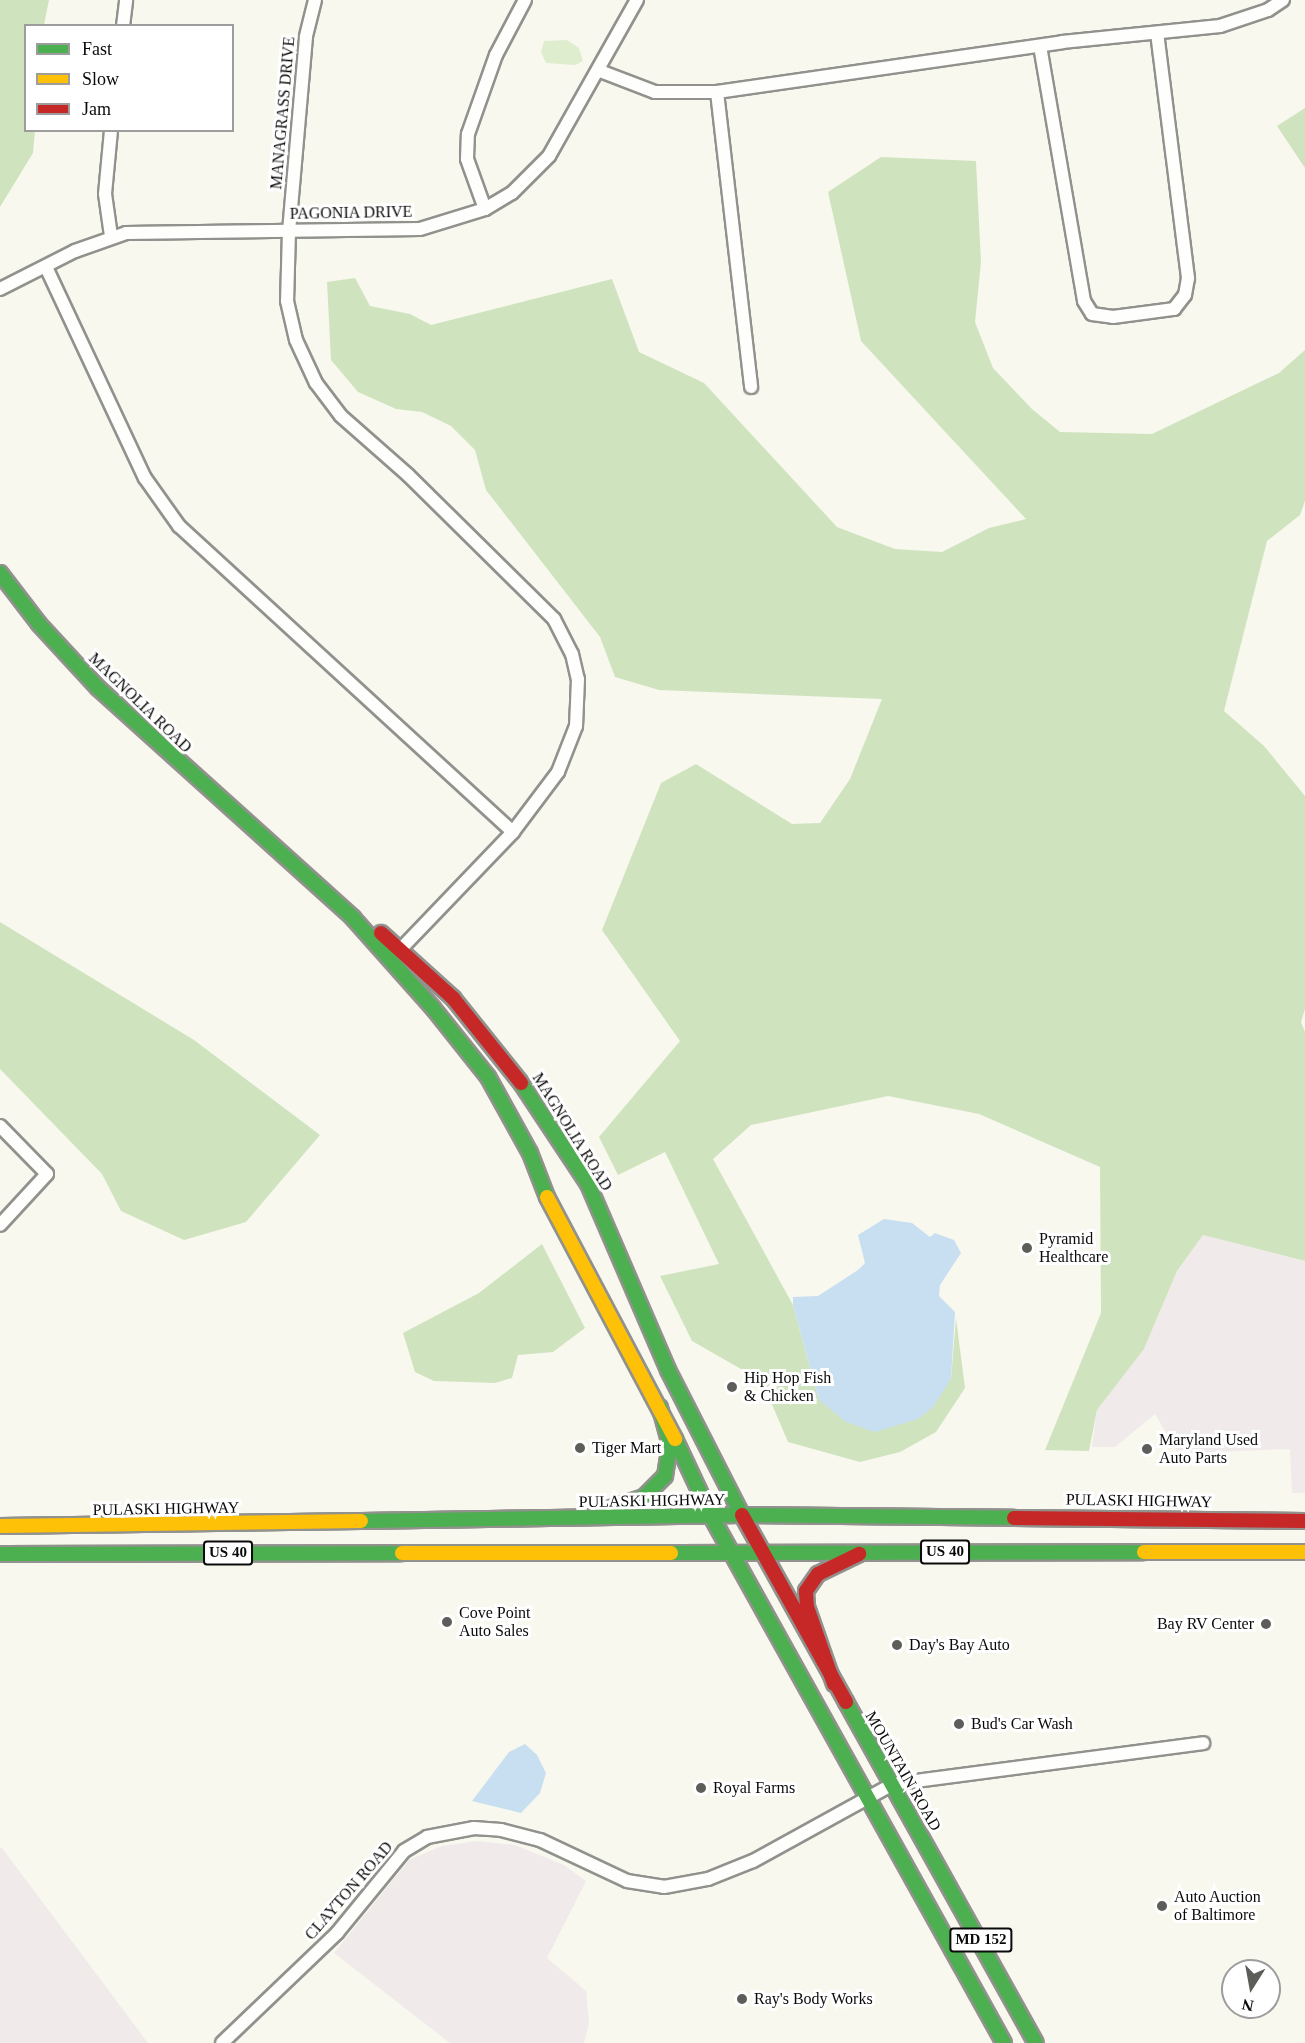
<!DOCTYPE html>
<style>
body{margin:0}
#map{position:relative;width:1305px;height:2043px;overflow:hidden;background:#f8f8ee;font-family:"Times New Roman",serif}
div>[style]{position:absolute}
.industrial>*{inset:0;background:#f0eaeb}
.green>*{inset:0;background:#dfedcf}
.forest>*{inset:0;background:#cfe4be}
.water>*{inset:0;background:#c7dff0}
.roads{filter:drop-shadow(2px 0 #91918d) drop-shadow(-2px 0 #91918d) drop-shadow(0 2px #91918d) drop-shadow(0 -2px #91918d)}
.street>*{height:12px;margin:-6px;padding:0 6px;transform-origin:6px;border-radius:6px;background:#fefefc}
.fast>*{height:14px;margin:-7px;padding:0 7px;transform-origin:7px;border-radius:7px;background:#4caf50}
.slow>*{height:14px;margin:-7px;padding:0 7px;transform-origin:7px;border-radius:7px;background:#ffc107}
.jam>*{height:14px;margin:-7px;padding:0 7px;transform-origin:7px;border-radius:7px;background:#c62828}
.dots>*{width:16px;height:16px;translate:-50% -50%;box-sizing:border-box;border:3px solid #fff;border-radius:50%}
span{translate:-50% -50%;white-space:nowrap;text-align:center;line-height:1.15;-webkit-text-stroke:6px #fff;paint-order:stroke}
.shield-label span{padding:2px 4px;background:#fff;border:2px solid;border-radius:4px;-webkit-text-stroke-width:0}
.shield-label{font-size:15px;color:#0a0a0a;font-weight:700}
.street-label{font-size:16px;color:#0a0a0a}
.poi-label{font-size:16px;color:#0a0a0a}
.left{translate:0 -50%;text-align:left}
.right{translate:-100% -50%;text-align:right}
.legend{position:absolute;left:24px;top:24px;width:210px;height:108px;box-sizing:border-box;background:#fff;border:2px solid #9d9d9d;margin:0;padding:8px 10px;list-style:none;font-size:18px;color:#0a0a0a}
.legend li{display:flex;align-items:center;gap:12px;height:30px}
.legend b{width:30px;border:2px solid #9d9d9d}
.north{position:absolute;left:1221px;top:1959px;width:60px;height:60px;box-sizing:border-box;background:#fff;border:2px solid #9d9d9d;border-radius:50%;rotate:191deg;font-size:16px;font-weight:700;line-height:24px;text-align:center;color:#0a0a0a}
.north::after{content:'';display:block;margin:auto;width:21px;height:27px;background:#5d5d5a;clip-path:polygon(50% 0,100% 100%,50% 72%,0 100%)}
</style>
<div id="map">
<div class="industrial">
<div style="clip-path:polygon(1203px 1235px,1305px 1261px,1305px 1493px,1292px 1493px,1290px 1449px,1178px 1453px,1155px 1414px,1115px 1447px,1092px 1447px,1097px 1410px,1144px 1349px,1177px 1271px)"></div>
<div style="clip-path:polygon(477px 1841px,515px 1845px,564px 1865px,586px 1881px,547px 1958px,586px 1991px,589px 2023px,584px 2043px,450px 2043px,334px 1953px,409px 1860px,442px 1846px)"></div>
<div style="clip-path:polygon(0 1848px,2px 1848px,148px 2043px,0 2043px)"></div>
</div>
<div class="green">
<div style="clip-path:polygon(567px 40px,579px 48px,583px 61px,575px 65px,546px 63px,541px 52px,544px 41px)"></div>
</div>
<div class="forest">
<div style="clip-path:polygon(0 0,49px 0,44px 25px,26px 26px,26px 130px,35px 131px,33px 153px,0 207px)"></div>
<div style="clip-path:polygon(1305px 108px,1305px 168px,1277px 126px)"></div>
<div style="clip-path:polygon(881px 157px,976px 161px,981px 262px,975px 322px,993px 368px,1032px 409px,1060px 432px,1152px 434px,1279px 373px,1305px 350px,1305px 501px,1300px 515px,1267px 541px,1224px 711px,1264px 746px,1305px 796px,1305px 1009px,1301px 1022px,1305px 1032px,1305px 1261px,1203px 1235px,1177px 1271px,1144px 1349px,1097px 1410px,1089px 1451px,1045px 1450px,1101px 1313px,1100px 1167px,979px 1114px,888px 1096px,751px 1125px,713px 1159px,793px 1305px,819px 1400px,951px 1379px,956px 1318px,965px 1388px,936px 1432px,900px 1452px,860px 1462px,788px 1442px,762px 1381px,692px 1341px,660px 1276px,719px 1264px,665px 1152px,618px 1175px,599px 1137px,680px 1041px,602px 930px,661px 783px,696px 764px,792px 824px,820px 823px,850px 779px,882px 699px,659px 690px,615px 677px,600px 637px,486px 490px,475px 450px,451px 426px,422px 412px,396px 409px,358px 392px,331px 360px,327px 282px,355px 278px,370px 306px,410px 314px,431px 325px,612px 279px,639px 352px,704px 383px,837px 527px,895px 549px,942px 552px,989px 528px,1026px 519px,861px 341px,828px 192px)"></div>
<div style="clip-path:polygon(0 922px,194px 1040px,320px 1135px,246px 1222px,184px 1240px,121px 1211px,102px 1174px,0 1069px)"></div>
<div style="clip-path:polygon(542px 1244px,585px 1328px,553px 1352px,518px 1355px,512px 1378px,495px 1383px,434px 1381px,415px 1372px,403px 1333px,479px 1293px)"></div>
</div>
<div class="water">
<div style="clip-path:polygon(884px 1219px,912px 1223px,930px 1237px,935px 1233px,954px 1240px,961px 1253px,940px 1285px,939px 1296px,955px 1312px,951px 1379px,933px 1407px,918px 1419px,875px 1432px,846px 1422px,819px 1400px,793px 1305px,793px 1297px,818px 1296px,858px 1270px,865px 1263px,858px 1235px)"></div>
<div style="clip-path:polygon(525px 1744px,537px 1755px,546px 1773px,540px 1793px,521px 1813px,472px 1801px,509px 1752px)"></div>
</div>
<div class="roads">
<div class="street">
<div style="left:315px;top:0;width:38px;rotate:104deg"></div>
<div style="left:306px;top:37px;width:195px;rotate:95deg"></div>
<div style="left:289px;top:231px;width:70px;rotate:91.6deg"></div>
<div style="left:287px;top:301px;width:40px;rotate:77deg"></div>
<div style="left:296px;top:340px;width:47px;rotate:65.1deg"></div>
<div style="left:316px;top:383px;width:41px;rotate:52.9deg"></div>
<div style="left:341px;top:416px;width:89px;rotate:41.4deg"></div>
<div style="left:408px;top:475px;width:205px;rotate:44.6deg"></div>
<div style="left:554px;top:619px;width:39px;rotate:63deg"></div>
<div style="left:572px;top:654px;width:26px;rotate:77deg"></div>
<div style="left:578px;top:679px;width:47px;rotate:92.4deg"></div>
<div style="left:576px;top:726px;width:49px;rotate:111.4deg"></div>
<div style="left:558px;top:772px;width:75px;rotate:126.9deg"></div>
<div style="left:513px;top:832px;width:163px;rotate:133.8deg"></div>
<div style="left:123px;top:26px;width:26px;rotate:-83deg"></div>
<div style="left:1040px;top:46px;width:259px;rotate:80.2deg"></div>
<div style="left:1084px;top:301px;width:15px;rotate:58deg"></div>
<div style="left:1092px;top:314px;width:21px;rotate:8deg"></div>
<div style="left:1113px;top:317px;width:62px;rotate:-7.5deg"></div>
<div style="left:1174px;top:309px;width:18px;rotate:-52deg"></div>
<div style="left:1185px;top:295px;width:17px;rotate:-80deg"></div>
<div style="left:1188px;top:278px;width:247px;rotate:-97.2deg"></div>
<div style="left:600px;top:71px;width:59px;rotate:20.9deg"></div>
<div style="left:655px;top:92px;width:62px"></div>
<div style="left:717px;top:92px;width:349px;rotate:-8.2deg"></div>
<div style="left:1062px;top:42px;width:159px;rotate:-5.8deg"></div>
<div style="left:1220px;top:26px;width:51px;rotate:-18.4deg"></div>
<div style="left:1268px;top:10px;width:18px;rotate:-34deg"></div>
<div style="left:717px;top:92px;width:297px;rotate:83.4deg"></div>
<div style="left:485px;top:209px;width:53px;rotate:-109.8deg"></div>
<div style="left:467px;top:159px;width:25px;rotate:-88deg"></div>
<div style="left:468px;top:134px;width:84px;rotate:-70.5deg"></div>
<div style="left:496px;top:55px;width:62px;rotate:-62.2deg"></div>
<div style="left:111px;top:236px;width:42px;rotate:-98.1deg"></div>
<div style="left:105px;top:194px;width:64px;rotate:-84.6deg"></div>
<div style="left:46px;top:267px;width:233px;rotate:64.9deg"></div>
<div style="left:145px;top:478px;width:59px;rotate:54.7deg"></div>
<div style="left:179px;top:526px;width:453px;rotate:42.5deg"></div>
<div style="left:0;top:289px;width:84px;rotate:-26.9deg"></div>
<div style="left:75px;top:251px;width:54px;rotate:-19.4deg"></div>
<div style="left:126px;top:233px;width:294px;rotate:-0.8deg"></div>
<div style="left:420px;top:229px;width:68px;rotate:-17.1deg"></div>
<div style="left:485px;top:209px;width:31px;rotate:-31deg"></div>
<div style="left:512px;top:193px;width:52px;rotate:-45deg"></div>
<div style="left:549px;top:156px;width:179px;rotate:-60.6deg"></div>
<div style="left:0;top:1126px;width:67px;rotate:45.6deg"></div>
<div style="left:47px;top:1174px;width:69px;rotate:132.7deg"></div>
<div style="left:222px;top:2043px;width:159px;rotate:-43.7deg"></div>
<div style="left:337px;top:1933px;width:106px;rotate:-50.7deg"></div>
<div style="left:404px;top:1851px;width:27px;rotate:-31deg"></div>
<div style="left:427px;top:1837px;width:48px;rotate:-10.8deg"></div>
<div style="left:474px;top:1828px;width:27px;rotate:4deg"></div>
<div style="left:501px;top:1830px;width:40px;rotate:14.4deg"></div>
<div style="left:540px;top:1840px;width:96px;rotate:25.2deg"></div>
<div style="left:627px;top:1881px;width:37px;rotate:9deg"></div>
<div style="left:664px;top:1887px;width:45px;rotate:-10.3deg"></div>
<div style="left:708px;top:1879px;width:48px;rotate:-21.8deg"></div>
<div style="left:753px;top:1861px;width:160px;rotate:-28.8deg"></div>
<div style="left:893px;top:1784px;width:313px;rotate:-7.5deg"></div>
</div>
<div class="fast">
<div style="left:0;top:573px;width:64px;rotate:52.6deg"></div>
<div style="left:39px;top:624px;width:87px;rotate:47.3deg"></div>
<div style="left:98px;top:688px;width:343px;rotate:42deg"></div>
<div style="left:353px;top:918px;width:120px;rotate:48.4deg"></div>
<div style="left:433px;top:1008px;width:88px;rotate:51.4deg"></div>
<div style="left:488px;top:1077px;width:87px;rotate:61.1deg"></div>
<div style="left:530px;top:1153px;width:47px;rotate:68.9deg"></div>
<div style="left:521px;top:1083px;width:121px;rotate:56.4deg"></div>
<div style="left:588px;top:1184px;width:202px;rotate:66.7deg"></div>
<div style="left:668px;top:1370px;width:163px;rotate:63deg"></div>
<div style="left:675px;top:1439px;width:85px;rotate:64.9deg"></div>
<div style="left:605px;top:1510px;width:41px;rotate:-18.4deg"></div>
<div style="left:644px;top:1497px;width:30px;rotate:-45deg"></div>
<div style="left:665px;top:1476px;width:31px;rotate:-81deg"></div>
<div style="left:670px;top:1445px;width:39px;rotate:-105deg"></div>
<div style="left:711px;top:1516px;width:603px;rotate:60.93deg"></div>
<div style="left:361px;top:1521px;width:381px;rotate:-0.9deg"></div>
<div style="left:742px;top:1515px;width:272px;rotate:0.6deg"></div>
<div style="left:671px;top:1553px;width:473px;rotate:-0.1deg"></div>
<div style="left:0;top:1554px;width:402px;rotate:-0.1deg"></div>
<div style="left:846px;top:1702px;width:390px;rotate:60.9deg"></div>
</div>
<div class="slow">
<div style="left:547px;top:1197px;width:274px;rotate:62.1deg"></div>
<div style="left:0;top:1526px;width:361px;rotate:-0.8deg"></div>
<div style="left:1144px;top:1552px;width:161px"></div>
<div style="left:402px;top:1553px;width:269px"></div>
</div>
<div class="jam">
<div style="left:381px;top:933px;width:97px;rotate:42.1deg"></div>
<div style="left:453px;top:998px;width:109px;rotate:51.3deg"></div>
<div style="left:742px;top:1515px;width:214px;rotate:60.9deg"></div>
<div style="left:1014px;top:1518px;width:291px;rotate:0.6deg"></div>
<div style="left:834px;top:1684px;width:82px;rotate:-109.3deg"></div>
<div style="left:807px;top:1607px;width:16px;rotate:-94deg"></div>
<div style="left:806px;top:1591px;width:21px;rotate:-55deg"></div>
<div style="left:818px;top:1574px;width:46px;rotate:-26deg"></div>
</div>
</div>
<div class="dots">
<div style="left:1027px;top:1248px;background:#5d5d5a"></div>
<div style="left:732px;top:1387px;background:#5d5d5a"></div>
<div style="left:580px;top:1448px;background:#5d5d5a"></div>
<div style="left:1147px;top:1449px;background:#5d5d5a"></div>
<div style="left:447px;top:1622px;background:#5d5d5a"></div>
<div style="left:1266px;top:1624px;background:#5d5d5a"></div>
<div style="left:897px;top:1645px;background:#5d5d5a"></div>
<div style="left:959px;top:1724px;background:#5d5d5a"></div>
<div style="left:701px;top:1788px;background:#5d5d5a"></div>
<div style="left:1162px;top:1906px;background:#5d5d5a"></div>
<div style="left:742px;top:1999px;background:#5d5d5a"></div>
</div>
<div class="shield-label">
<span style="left:945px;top:1552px">US 40</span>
<span style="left:228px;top:1553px">US 40</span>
<span style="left:981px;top:1940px">MD 152</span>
</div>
<div class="street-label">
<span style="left:283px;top:113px;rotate:-85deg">MANAGRASS DRIVE</span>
<span style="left:351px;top:213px;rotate:-1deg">PAGONIA DRIVE</span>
<span style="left:140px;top:703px;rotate:44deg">MAGNOLIA ROAD</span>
<span style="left:572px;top:1132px;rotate:58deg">MAGNOLIA ROAD</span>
<span style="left:652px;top:1501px;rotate:-1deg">PULASKI HIGHWAY</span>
<span style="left:1139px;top:1501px;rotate:1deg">PULASKI HIGHWAY</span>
<span style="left:166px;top:1509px;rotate:-1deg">PULASKI HIGHWAY</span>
<span style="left:903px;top:1771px;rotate:60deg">MOUNTAIN ROAD</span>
<span style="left:349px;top:1891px;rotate:-49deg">CLAYTON ROAD</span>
</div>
<div class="poi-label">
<span class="left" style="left:1039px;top:1248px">Pyramid<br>Healthcare</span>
<span class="left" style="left:744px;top:1387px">Hip Hop Fish<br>&amp; Chicken</span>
<span class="left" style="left:1159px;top:1449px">Maryland Used<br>Auto Parts</span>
<span class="left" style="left:592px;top:1448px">Tiger Mart</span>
<span class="left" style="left:459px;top:1622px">Cove Point<br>Auto Sales</span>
<span class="right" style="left:1254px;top:1624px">Bay RV Center</span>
<span class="left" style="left:909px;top:1645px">Day's Bay Auto</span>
<span class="left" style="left:971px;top:1724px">Bud's Car Wash</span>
<span class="left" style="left:713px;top:1788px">Royal Farms</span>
<span class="left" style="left:1174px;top:1906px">Auto Auction<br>of Baltimore</span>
<span class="left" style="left:754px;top:1999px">Ray's Body Works</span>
</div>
<ul class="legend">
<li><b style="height:8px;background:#4caf50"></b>Fast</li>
<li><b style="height:8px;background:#ffc107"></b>Slow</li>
<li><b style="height:8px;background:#c62828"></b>Jam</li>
</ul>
<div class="north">N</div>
</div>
